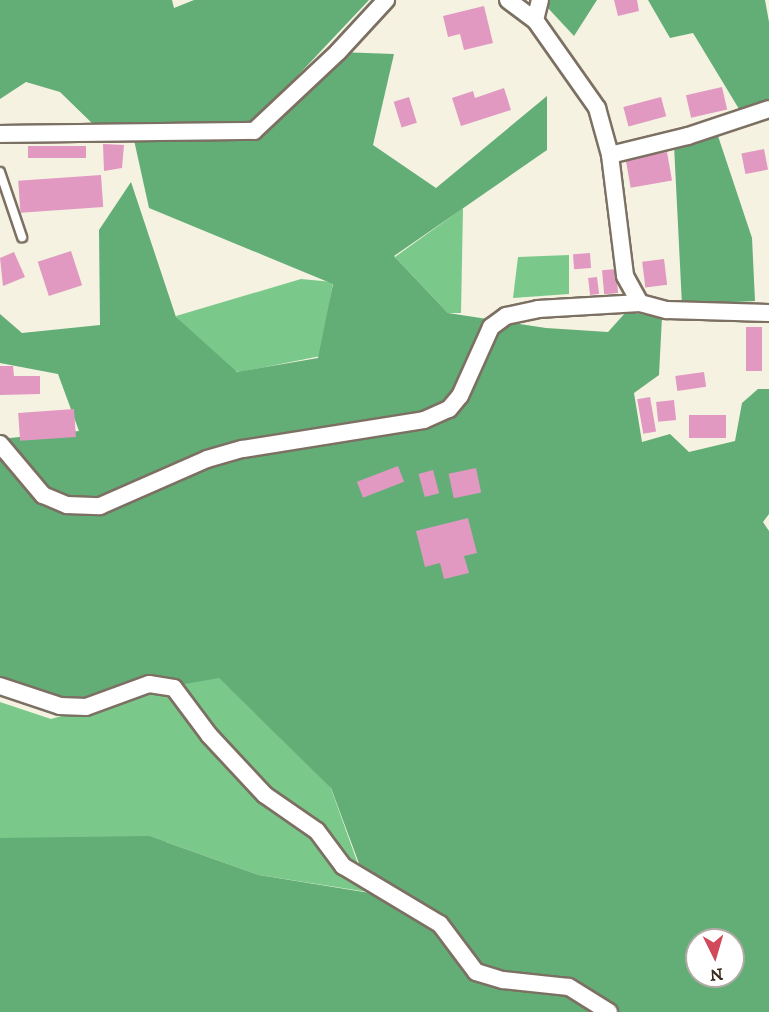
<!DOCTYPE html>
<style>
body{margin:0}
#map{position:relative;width:769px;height:1012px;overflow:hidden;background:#f5f2e2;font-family:"IM FELL DW Pica",serif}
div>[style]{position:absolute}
.green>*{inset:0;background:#7ac98a}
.forest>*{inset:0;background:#63ad76}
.building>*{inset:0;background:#e199c2;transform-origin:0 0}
.roads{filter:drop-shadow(2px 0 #7c7063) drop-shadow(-2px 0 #7c7063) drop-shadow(0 2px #7c7063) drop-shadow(0 -2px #7c7063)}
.service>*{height:8px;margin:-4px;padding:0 4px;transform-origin:4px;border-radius:4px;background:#fff}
.minor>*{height:16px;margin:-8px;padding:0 8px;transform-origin:8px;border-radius:8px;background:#fff}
span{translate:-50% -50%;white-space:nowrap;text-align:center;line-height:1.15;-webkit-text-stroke:4.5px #fff;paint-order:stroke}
.north{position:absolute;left:685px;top:928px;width:60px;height:60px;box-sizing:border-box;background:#fff;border:2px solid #b1aaa5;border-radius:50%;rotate:175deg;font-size:16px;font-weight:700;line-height:24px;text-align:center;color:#3b2a1e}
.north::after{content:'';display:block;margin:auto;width:21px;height:27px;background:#d1495b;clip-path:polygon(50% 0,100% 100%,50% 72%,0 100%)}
</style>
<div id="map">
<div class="green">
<div style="clip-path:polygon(463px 208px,461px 313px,448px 313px,395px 257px)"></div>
<div style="clip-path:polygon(569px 255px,569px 294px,513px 298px,518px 257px)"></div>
<div style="clip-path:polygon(301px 279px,333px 282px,321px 356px,240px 372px,191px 364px,176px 316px)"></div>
<div style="clip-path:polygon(213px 672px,329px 783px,368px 892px,259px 875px,166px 842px,0 839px,0 702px,51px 719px)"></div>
</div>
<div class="forest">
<div style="clip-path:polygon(0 0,172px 0,174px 8px,194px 0,369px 0,252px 124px,97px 128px,60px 92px,26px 82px,0 99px)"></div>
<div style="clip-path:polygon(550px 0,597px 0,574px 36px,547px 7px)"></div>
<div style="clip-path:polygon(648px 0,765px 0,769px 22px,769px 99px,739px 109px,693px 33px,670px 38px)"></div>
<div style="clip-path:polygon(evenodd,338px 52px,394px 54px,373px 145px,436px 188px,547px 96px,547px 150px,394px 256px,448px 313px,546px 328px,608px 332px,626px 312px,662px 317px,659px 375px,634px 393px,642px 442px,670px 434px,689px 452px,735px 441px,742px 403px,758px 389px,769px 389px,769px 514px,763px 522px,769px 531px,769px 1012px,0 1012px,0 838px,149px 836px,259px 875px,370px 893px,331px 788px,219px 678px,60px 706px,0 684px,0 439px,79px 431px,58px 374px,0 363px,0 314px,22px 333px,100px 325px,99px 230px,131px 182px,176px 317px,237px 372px,318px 358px,333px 284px,149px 208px,134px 140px,251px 136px,338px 52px,697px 940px,733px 940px,733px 976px,697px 976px,697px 940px)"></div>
<div style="clip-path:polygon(718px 136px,752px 238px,755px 301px,682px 305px,674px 145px)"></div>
</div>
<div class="building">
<div style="clip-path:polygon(614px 0,637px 0,639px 11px,618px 16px)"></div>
<div style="clip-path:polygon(484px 6px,493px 43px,464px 50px,460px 34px,448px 37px,443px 16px)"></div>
<div style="left:722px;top:87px;width:23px;height:37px;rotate:77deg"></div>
<div style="clip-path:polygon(504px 88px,511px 110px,461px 126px,452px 98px,473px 91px,475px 98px)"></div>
<div style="left:409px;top:97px;width:27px;height:16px;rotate:73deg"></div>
<div style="left:661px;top:97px;width:20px;height:39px;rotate:75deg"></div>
<div style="clip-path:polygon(103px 144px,124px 145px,122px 168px,104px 171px)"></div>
<div style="left:86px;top:146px;width:12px;height:58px;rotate:90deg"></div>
<div style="left:764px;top:149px;width:21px;height:23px;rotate:79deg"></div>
<div style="left:667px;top:152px;width:29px;height:42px;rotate:80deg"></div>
<div style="left:101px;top:175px;width:32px;height:83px;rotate:86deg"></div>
<div style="left:71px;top:251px;width:36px;height:35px;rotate:72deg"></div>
<div style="clip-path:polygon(14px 252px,25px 277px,3px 286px,0 258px)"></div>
<div style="left:590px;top:253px;width:15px;height:17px;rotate:86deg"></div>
<div style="left:664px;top:259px;width:26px;height:22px;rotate:83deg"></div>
<div style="left:616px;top:269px;width:24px;height:14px;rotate:85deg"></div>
<div style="left:597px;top:277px;width:17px;height:9px;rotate:83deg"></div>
<div style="left:746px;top:327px;width:16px;height:44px"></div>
<div style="clip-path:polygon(0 366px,13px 366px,14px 376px,40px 376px,40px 394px,0 395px)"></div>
<div style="left:704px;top:372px;width:15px;height:29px;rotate:82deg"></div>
<div style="left:650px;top:397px;width:35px;height:13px;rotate:80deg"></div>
<div style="left:674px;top:400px;width:20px;height:18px;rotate:84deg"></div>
<div style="left:74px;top:409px;width:28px;height:56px;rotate:86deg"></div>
<div style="left:689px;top:415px;width:37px;height:23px"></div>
<div style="left:398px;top:466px;width:17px;height:44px;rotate:69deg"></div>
<div style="left:476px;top:468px;width:25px;height:28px;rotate:78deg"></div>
<div style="left:433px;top:470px;width:24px;height:15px;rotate:75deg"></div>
<div style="clip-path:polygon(468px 518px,477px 553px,464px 556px,469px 573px,444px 579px,440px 563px,425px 567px,416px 531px)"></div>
</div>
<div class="roads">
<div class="service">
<div style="left:0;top:172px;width:69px;rotate:71.3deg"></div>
</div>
<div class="minor">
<div style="left:508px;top:0;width:34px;rotate:37deg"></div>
<div style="left:535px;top:20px;width:108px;rotate:54.8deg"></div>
<div style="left:597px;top:108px;width:49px;rotate:74.5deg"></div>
<div style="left:610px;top:155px;width:122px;rotate:82.9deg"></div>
<div style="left:625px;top:276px;width:31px;rotate:61deg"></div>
<div style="left:640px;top:303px;width:28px;rotate:15deg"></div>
<div style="left:667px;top:310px;width:102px;rotate:1.7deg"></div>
<div style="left:535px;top:20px;width:21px;rotate:-76deg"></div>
<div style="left:0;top:134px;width:254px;rotate:-0.7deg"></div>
<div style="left:254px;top:131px;width:115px;rotate:-43.2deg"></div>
<div style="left:338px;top:52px;width:71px;rotate:-47.3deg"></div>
<div style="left:610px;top:155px;width:80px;rotate:-13.7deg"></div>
<div style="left:688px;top:136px;width:85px;rotate:-18.4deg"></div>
<div style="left:0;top:444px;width:67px;rotate:49.9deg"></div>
<div style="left:43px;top:495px;width:26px;rotate:23deg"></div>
<div style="left:67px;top:505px;width:33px;rotate:2deg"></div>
<div style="left:100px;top:506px;width:117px;rotate:-23.7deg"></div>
<div style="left:207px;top:459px;width:37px;rotate:-16deg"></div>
<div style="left:243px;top:449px;width:183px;rotate:-9.1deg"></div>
<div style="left:424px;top:420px;width:27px;rotate:-24deg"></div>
<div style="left:449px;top:409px;width:17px;rotate:-50deg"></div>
<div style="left:460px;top:396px;width:76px;rotate:-65.8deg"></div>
<div style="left:491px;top:327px;width:19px;rotate:-36deg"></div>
<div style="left:506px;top:316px;width:33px;rotate:-12deg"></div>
<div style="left:538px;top:309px;width:102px;rotate:-3.4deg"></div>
<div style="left:0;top:686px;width:63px;rotate:18.4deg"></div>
<div style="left:60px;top:706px;width:26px;rotate:2deg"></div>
<div style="left:86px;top:707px;width:67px;rotate:-20.1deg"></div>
<div style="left:149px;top:684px;width:25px;rotate:9deg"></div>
<div style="left:174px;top:688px;width:59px;rotate:53.3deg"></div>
<div style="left:209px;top:735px;width:82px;rotate:47deg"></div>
<div style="left:265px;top:795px;width:63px;rotate:34.7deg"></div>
<div style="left:317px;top:831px;width:44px;rotate:53.4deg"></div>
<div style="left:343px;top:866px;width:113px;rotate:30.9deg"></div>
<div style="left:440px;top:924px;width:60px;rotate:53.1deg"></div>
<div style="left:476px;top:972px;width:28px;rotate:17deg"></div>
<div style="left:503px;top:980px;width:66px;rotate:6.1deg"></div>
<div style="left:569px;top:987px;width:47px;rotate:32deg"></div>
</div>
</div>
<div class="north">N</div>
</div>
